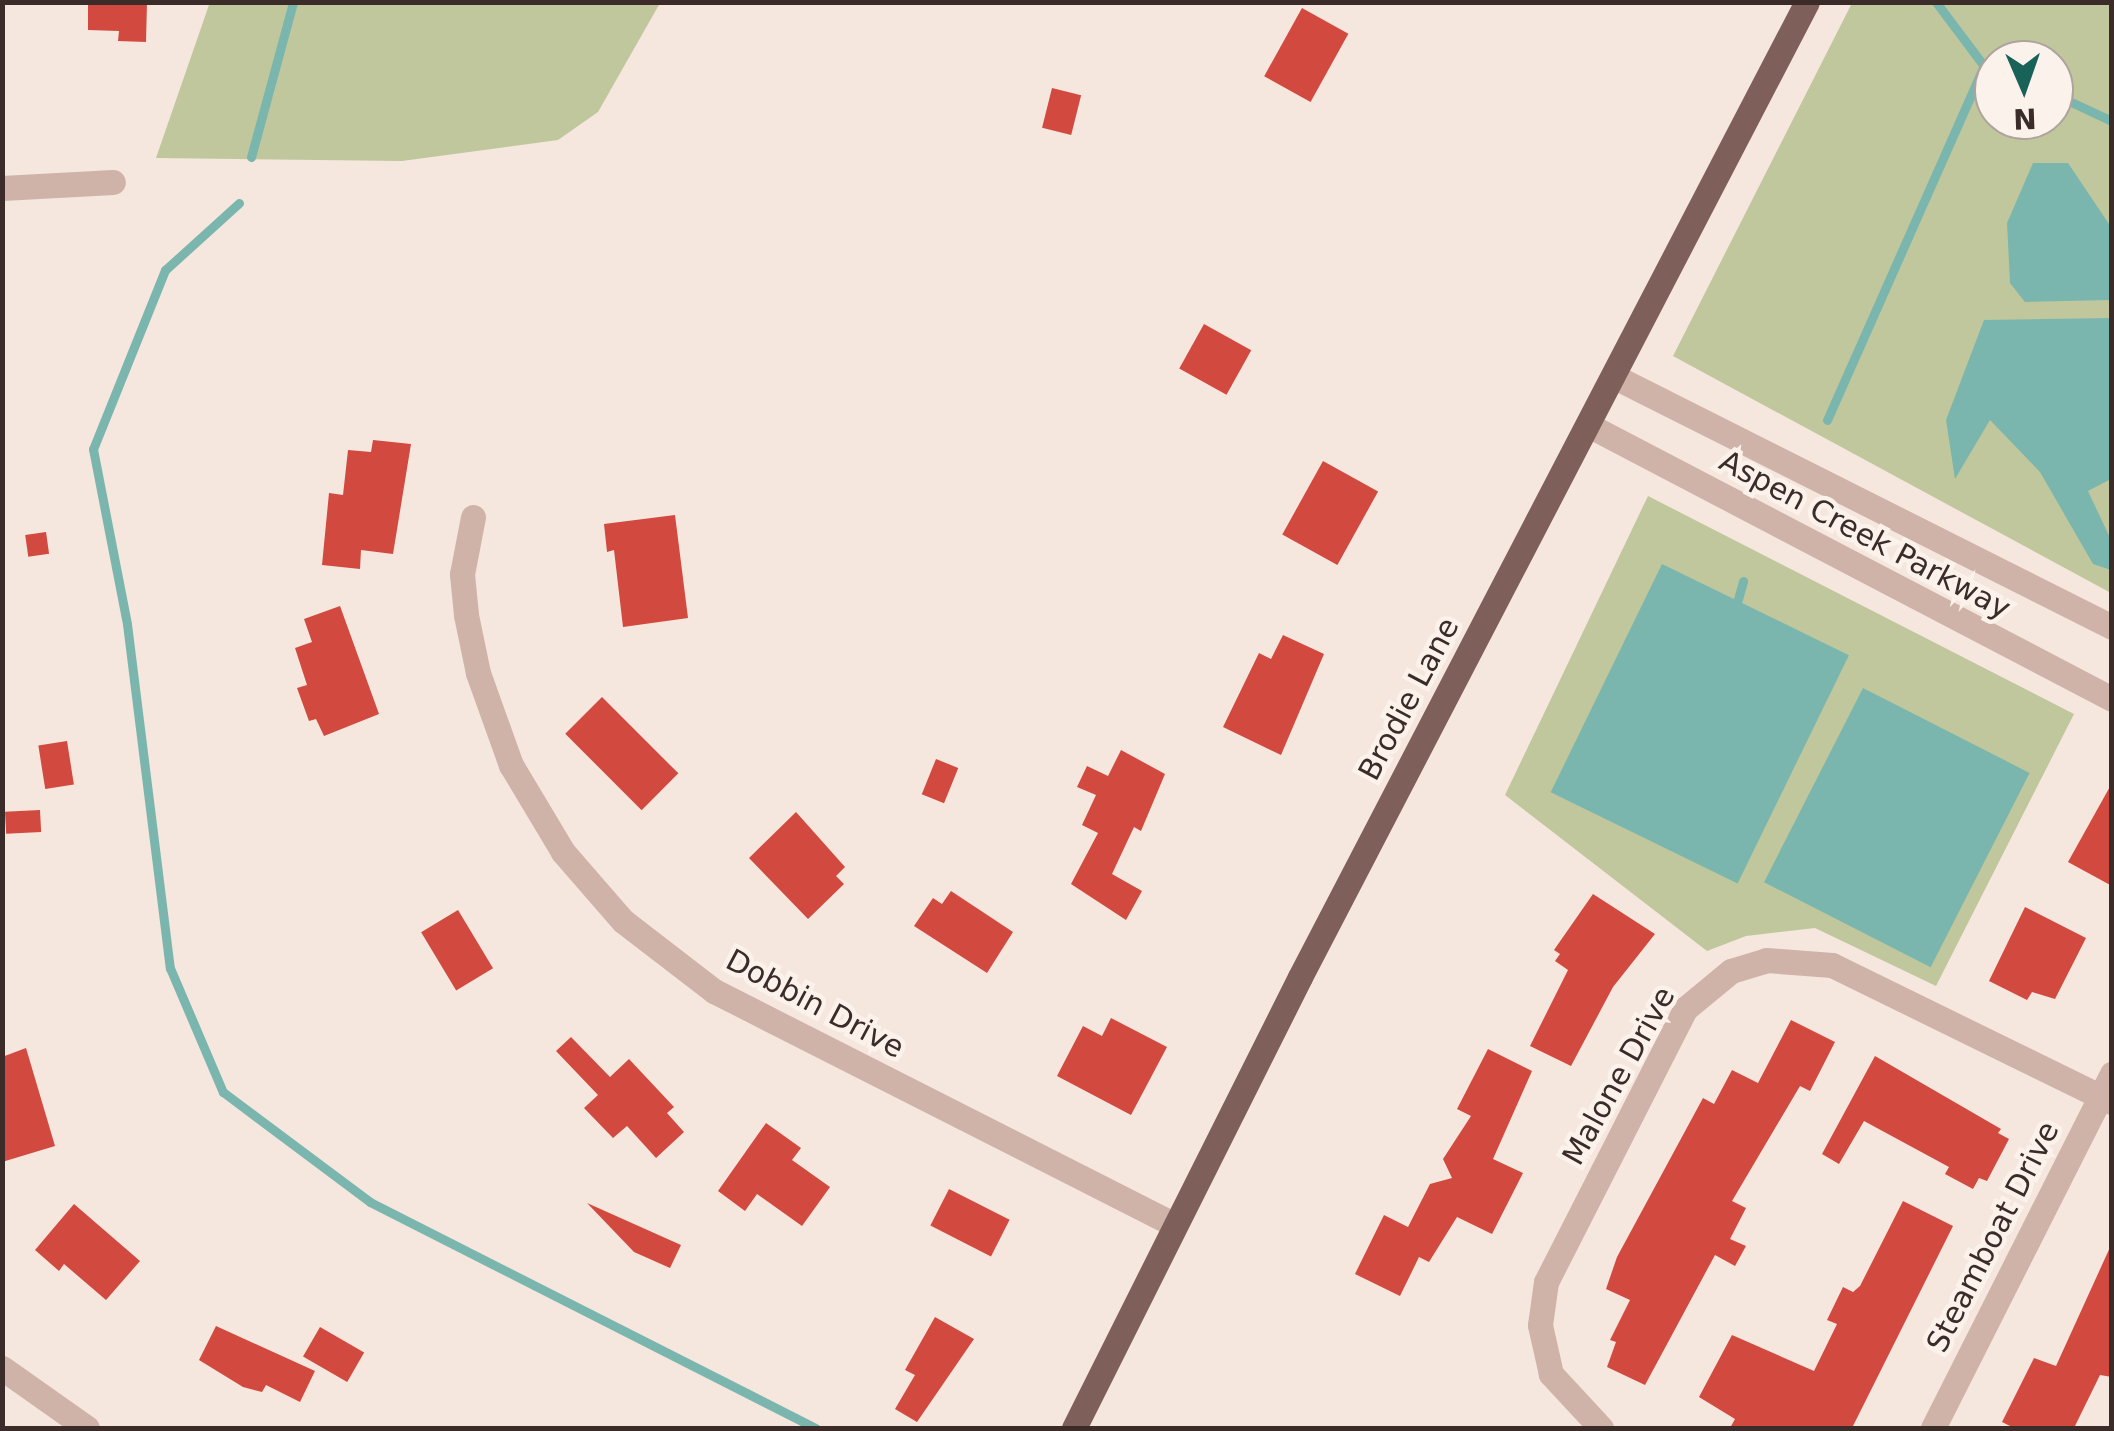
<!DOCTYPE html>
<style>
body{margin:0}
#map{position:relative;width:2114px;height:1431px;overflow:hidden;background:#f5e6de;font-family:"DejaVu Sans",sans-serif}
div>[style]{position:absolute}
.green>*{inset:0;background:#c0c79c}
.water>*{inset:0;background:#7ab6ae;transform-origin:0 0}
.stream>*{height:9px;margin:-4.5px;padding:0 4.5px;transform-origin:4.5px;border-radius:4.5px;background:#7ab6ae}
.building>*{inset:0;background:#d2493f;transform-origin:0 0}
.minor>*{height:25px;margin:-12.5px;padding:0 12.5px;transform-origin:12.5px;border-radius:12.5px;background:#cfb3a8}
.major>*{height:25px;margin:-12.5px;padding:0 12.5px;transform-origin:12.5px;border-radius:12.5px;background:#7f5f59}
span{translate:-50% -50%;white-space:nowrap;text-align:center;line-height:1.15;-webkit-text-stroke:9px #fcf2ec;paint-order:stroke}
.street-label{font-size:30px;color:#3b2c29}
.frame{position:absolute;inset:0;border:5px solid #3b2c29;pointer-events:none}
.north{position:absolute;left:1974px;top:40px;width:100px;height:100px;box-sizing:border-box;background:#fcf2ec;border:2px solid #afa39e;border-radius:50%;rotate:178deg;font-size:28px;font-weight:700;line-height:40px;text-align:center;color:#3b2c29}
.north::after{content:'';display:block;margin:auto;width:35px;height:45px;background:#19625a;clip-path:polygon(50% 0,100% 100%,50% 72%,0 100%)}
</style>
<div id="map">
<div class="green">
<div style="clip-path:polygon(210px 2px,660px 2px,660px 3px,598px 112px,558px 140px,402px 161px,156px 158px)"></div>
<div style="clip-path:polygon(evenodd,1852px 3px,2111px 3px,2111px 593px,1673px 356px,1852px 3px,1994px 60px,2054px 60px,2054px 120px,1994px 120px,1994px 60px)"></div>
<div style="clip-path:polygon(1648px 496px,2074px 714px,1936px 986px,1815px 928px,1746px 936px,1707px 951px,1505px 795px)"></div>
</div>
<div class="water">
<div style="clip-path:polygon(2033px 163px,2068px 163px,2111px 227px,2111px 300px,2025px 302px,2010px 283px,2007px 223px)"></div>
<div style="clip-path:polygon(2111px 318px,2111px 479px,2088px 491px,2111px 540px,2111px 570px,2093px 564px,2040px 472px,1990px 420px,1955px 479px,1946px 420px,1984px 320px)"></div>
<div style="left:1662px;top:564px;width:208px;height:254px;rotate:26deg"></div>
<div style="left:1863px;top:688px;width:187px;height:218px;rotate:27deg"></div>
</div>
<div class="stream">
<div style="left:2054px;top:94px;width:64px;rotate:25deg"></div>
<div style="left:251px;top:157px;width:161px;rotate:-74.8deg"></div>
<div style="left:239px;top:203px;width:100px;rotate:137.8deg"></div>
<div style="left:165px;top:270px;width:193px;rotate:111.9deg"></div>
<div style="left:93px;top:449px;width:178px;rotate:79deg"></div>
<div style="left:127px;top:624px;width:347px;rotate:82.9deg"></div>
<div style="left:170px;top:968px;width:135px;rotate:66.9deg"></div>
<div style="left:223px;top:1092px;width:184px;rotate:36.8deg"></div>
<div style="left:370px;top:1202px;width:500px;rotate:26.9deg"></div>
<div style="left:1827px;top:420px;width:387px;rotate:-66.1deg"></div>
<div style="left:1984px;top:66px;width:80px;rotate:-126.9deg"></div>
<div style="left:1736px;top:606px;width:26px;rotate:-74deg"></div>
</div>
<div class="building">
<div style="clip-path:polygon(88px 2px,147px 2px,146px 42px,118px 41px,119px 31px,88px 30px)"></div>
<div style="left:1302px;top:8px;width:53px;height:78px;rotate:29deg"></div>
<div style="left:1052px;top:88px;width:30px;height:41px;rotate:14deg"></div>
<div style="left:1204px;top:324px;width:54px;height:51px;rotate:29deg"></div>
<div style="clip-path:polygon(373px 440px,411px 444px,393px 554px,361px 550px,360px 569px,322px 565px,329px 493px,343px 495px,348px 450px,371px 452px)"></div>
<div style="left:1323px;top:461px;width:63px;height:84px;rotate:29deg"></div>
<div style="clip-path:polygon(675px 515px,688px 618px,623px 627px,614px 550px,607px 552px,604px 524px)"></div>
<div style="left:46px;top:532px;width:22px;height:21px;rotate:82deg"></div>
<div style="clip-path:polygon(340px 606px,379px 714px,324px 736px,316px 719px,309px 721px,297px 688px,307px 685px,295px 648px,312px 642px,304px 619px)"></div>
<div style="clip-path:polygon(1283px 635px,1324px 654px,1281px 755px,1223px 727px,1259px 653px,1271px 659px)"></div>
<div style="left:602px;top:697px;width:108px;height:52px;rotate:45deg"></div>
<div style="left:67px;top:741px;width:44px;height:29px;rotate:81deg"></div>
<div style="clip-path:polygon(1121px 750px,1165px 774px,1141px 831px,1134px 827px,1112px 874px,1142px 891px,1126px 920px,1071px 884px,1098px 833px,1082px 825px,1096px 795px,1077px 787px,1087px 766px,1108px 776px)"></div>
<div style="left:936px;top:759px;width:24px;height:38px;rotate:22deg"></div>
<div style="clip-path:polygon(2112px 783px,2112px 886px,2068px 862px)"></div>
<div style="left:40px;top:810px;width:22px;height:35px;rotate:87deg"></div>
<div style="clip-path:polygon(796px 812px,845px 867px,836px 876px,844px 884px,808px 919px,749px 858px)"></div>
<div style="clip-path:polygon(951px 891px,1013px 932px,987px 973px,914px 926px,933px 898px,942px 904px)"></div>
<div style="clip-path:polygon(1593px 894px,1655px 934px,1613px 987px,1571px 1066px,1530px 1046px,1568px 970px,1555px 961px,1560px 954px,1554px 950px)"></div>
<div style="clip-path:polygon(2025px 907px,2086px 938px,2055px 999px,2032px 992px,2027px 1000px,1989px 981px)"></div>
<div style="left:458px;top:910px;width:68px;height:43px;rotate:59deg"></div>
<div style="clip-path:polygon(1111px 1018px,1167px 1047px,1131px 1115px,1057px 1076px,1083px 1026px,1102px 1036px)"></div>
<div style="clip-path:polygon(1791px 1020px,1835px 1042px,1810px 1091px,1800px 1086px,1732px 1201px,1746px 1208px,1730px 1239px,1746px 1246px,1735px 1266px,1715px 1255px,1645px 1385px,1607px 1367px,1616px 1342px,1610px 1340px,1630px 1300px,1606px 1289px,1617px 1257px,1703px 1098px,1714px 1104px,1732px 1070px,1758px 1083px)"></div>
<div style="clip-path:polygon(571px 1037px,610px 1077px,629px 1059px,674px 1107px,667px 1113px,684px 1132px,656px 1158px,627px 1126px,613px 1138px,584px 1108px,598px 1095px,556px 1051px)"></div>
<div style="clip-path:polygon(26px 1048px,55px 1146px,2px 1162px,2px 1057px)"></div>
<div style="clip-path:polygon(1488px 1049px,1532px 1071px,1493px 1159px,1523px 1173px,1492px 1234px,1457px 1217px,1429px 1262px,1419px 1257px,1400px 1296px,1355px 1274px,1384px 1215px,1408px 1227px,1430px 1184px,1452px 1178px,1443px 1159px,1471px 1116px,1457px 1109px)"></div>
<div style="clip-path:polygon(1875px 1056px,2001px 1129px,1998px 1133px,2009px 1139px,1987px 1181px,1979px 1178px,1973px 1189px,1945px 1174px,1949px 1167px,1864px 1121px,1839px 1164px,1822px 1154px)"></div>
<div style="clip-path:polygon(766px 1123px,801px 1148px,792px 1160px,830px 1187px,802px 1226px,757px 1194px,745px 1211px,718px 1191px)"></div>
<div style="left:949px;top:1189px;width:68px;height:41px;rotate:27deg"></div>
<div style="clip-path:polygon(1903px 1201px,1953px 1226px,1852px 1428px,1730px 1428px,1735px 1419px,1699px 1397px,1732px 1335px,1814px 1371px,1837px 1324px,1827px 1320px,1843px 1287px,1853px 1292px,1860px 1286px)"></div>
<div style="clip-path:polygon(587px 1203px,681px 1245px,670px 1268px,634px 1252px)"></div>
<div style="clip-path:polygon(74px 1204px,140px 1261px,106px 1300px,64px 1264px,59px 1271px,35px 1250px)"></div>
<div style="clip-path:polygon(2112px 1243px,2112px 1377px,2100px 1375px,2074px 1428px,2014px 1428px,2002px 1422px,2034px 1358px,2056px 1366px)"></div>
<div style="clip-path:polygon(935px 1317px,974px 1339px,917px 1422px,895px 1409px,915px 1375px,905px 1370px)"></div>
<div style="clip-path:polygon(216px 1326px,315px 1371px,300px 1402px,266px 1385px,262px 1392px,243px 1387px,199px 1360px)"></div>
<div style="left:320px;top:1327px;width:51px;height:34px;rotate:30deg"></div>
</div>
<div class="minor">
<div style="left:2px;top:188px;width:111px;rotate:-3.1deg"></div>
<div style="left:1615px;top:377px;width:556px;rotate:26.7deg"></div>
<div style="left:1590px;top:426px;width:589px;rotate:27.61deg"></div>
<div style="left:473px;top:517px;width:58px;rotate:100.9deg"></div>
<div style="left:462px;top:574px;width:41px;rotate:84.4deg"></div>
<div style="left:466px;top:615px;width:59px;rotate:78.3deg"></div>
<div style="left:478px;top:673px;width:98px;rotate:70.3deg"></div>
<div style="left:511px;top:765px;width:101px;rotate:59.1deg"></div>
<div style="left:563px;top:852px;width:91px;rotate:49deg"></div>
<div style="left:623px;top:921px;width:115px;rotate:37.6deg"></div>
<div style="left:714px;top:991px;width:515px;rotate:26.91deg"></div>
<div style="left:2px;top:1368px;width:104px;rotate:35.2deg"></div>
<div style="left:1601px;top:1428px;width:74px;rotate:-132.8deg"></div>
<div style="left:1551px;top:1374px;width:50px;rotate:-102.7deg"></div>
<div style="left:1540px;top:1325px;width:43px;rotate:-82.1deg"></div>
<div style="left:1546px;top:1282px;width:306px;rotate:-63deg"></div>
<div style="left:1685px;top:1009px;width:60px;rotate:-39.6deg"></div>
<div style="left:1731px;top:971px;width:37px;rotate:-17deg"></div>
<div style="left:1766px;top:960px;width:66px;rotate:4.3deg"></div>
<div style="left:1832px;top:965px;width:312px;rotate:26.1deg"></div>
<div style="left:1933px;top:1428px;width:397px;rotate:-63.2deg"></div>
</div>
<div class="major">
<div style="left:1074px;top:1428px;width:504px;rotate:-63.38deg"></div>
<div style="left:1300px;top:977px;width:1099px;rotate:-62.53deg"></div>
</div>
<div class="street-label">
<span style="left:1865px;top:535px;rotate:28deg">Aspen Creek Parkway</span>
<span style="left:1409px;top:699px;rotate:-62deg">Brodie Lane</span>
<span style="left:815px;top:1004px;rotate:28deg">Dobbin Drive</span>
<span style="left:1619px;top:1076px;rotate:-61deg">Malone Drive</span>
<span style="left:1993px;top:1237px;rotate:-63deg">Steamboat Drive</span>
</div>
<div class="frame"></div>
<div class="north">N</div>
</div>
